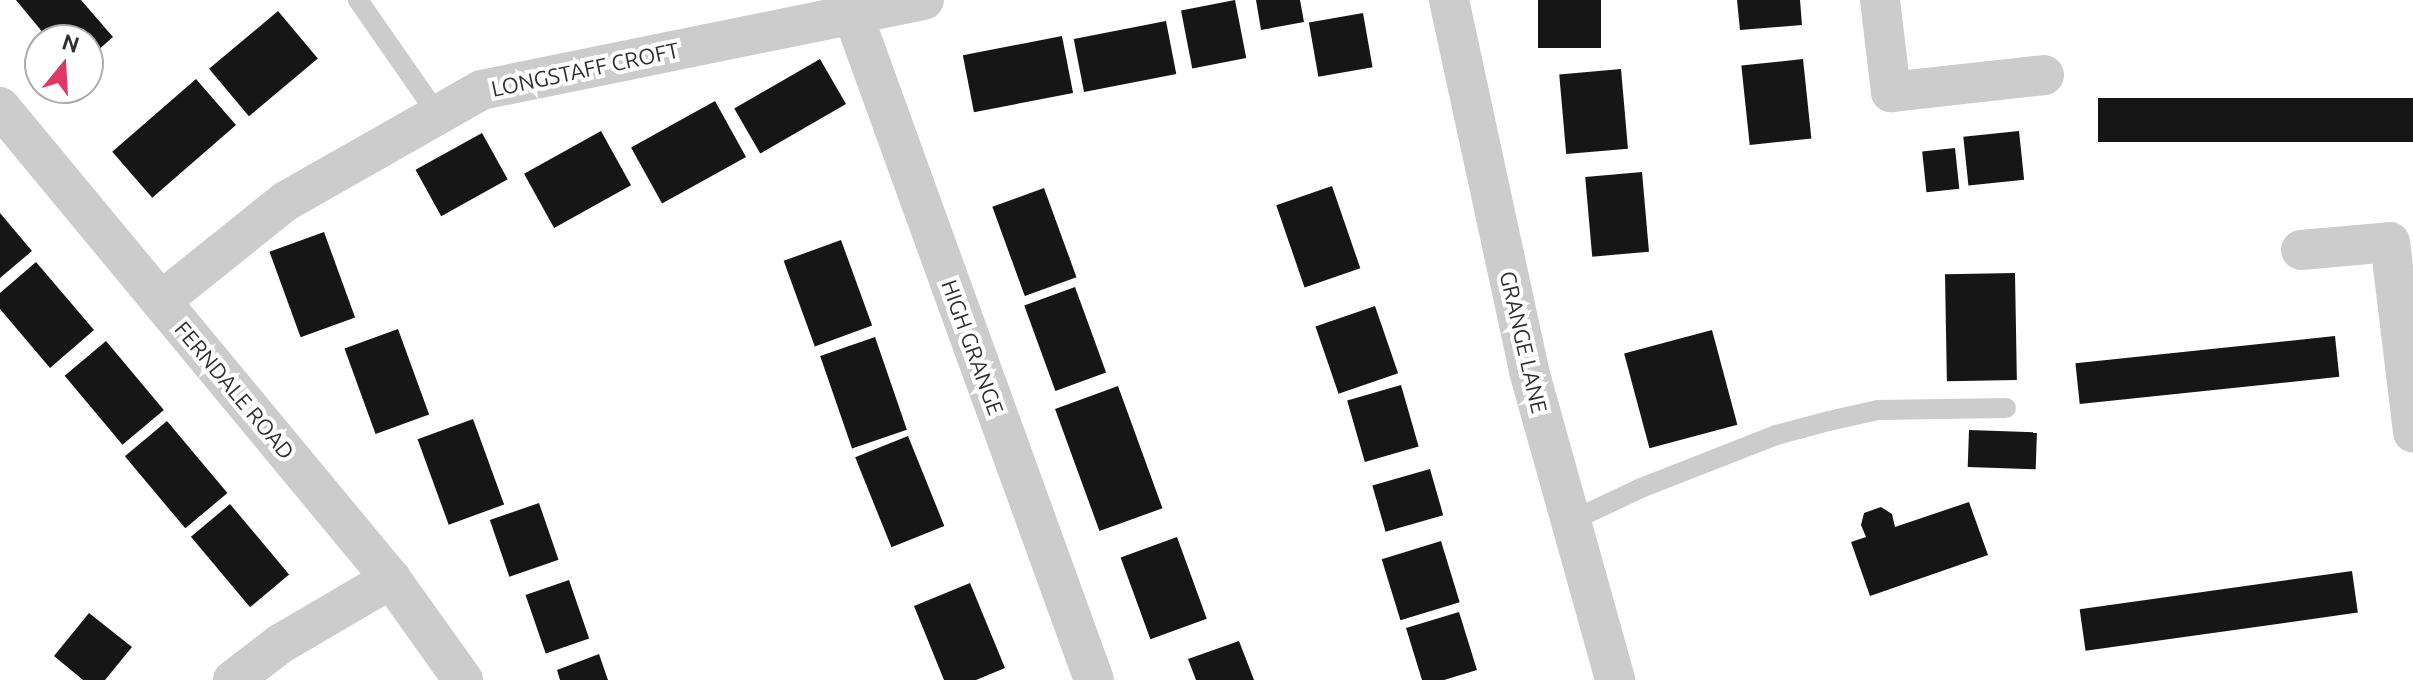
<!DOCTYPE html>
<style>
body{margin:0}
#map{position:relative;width:2413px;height:680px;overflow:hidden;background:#fff;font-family:Ubuntu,sans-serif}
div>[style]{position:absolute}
.building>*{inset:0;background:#161616;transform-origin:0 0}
.lane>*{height:20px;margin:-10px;padding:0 10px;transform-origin:10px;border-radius:10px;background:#ccc}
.street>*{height:40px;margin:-20px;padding:0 20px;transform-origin:20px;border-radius:20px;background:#ccc}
span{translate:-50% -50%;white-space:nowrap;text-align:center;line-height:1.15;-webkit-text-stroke:8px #fff;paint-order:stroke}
.street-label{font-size:22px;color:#2f2f2f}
.north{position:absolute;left:24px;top:24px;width:80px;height:80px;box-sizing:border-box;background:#fff;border:2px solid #acacac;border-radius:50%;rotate:18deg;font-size:22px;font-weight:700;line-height:32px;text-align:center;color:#2f2f2f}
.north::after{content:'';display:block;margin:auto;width:28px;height:36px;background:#df3867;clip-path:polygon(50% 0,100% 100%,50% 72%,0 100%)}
</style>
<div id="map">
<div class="building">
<div style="clip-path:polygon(16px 0,81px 0,113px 37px,88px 59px,88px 40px,49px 40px)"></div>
<div style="left:1235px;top:0;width:59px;height:55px;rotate:79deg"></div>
<div style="clip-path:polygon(1256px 0,1300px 0,1304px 22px,1261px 30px)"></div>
<div style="left:1538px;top:0;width:63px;height:48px"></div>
<div style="clip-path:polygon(1737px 0,1800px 0,1802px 25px,1740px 30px)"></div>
<div style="left:278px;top:11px;width:62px;height:90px;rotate:50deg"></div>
<div style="left:1363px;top:13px;width:55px;height:55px;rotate:80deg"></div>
<div style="left:1166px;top:21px;width:54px;height:94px;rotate:79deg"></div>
<div style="left:1062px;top:36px;width:58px;height:101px;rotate:79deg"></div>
<div style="left:820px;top:59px;width:52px;height:99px;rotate:60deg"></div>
<div style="left:1803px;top:59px;width:80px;height:62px;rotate:84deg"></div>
<div style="left:1621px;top:69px;width:80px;height:62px;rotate:85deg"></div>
<div style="left:196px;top:79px;width:61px;height:111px;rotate:49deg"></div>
<div style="left:2413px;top:98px;width:44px;height:315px;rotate:90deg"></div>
<div style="left:715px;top:101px;width:64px;height:96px;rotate:61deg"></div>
<div style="left:601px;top:131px;width:62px;height:88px;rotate:61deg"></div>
<div style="left:2019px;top:131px;width:49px;height:56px;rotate:84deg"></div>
<div style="left:482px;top:133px;width:53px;height:76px;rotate:61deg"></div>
<div style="left:1955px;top:148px;width:41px;height:33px;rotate:84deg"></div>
<div style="left:1642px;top:172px;width:80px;height:57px;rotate:85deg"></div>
<div style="left:1332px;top:186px;width:87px;height:59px;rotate:71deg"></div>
<div style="left:1044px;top:188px;width:95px;height:55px;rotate:70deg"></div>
<div style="clip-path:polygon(0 213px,32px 251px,0 278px)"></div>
<div style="left:324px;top:232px;width:91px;height:58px;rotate:70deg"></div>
<div style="left:841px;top:240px;width:91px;height:61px;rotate:70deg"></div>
<div style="clip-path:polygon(36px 262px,94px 330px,50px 368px,0 309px,0 293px)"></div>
<div style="left:2015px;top:273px;width:107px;height:70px;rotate:89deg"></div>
<div style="left:1075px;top:287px;width:91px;height:54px;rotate:70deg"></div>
<div style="left:1375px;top:306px;width:71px;height:63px;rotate:71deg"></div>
<div style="left:398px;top:329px;width:91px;height:57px;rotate:70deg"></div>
<div style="left:1712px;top:330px;width:98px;height:91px;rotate:75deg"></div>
<div style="left:2335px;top:336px;width:41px;height:261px;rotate:84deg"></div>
<div style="left:875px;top:337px;width:98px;height:58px;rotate:71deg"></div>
<div style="left:106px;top:341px;width:90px;height:54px;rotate:50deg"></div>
<div style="left:1401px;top:385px;width:64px;height:56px;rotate:74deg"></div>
<div style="left:1118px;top:386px;width:130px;height:67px;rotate:70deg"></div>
<div style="left:473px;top:419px;width:91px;height:59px;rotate:70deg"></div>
<div style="left:167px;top:421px;width:94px;height:55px;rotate:50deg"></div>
<div style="left:1969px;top:430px;width:68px;height:37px;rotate:2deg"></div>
<div style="left:908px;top:436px;width:97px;height:57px;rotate:68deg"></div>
<div style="left:1430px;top:469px;width:48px;height:60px;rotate:74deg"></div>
<div style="clip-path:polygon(1969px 502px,1988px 555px,1870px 596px,1851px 542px,1866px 537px,1861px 525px,1864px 513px,1881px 507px,1892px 514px,1895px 527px)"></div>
<div style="left:539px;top:503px;width:60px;height:52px;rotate:71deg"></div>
<div style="left:230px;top:504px;width:92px;height:51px;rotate:50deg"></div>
<div style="left:1177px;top:537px;width:87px;height:60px;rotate:70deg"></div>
<div style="left:1441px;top:541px;width:64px;height:62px;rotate:73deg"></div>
<div style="left:2352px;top:571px;width:42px;height:275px;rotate:82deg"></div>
<div style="left:569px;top:580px;width:62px;height:46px;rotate:71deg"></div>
<div style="clip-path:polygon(970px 583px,1005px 668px,976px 680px,944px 680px,914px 606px)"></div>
<div style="clip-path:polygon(1459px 612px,1477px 670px,1444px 680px,1422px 680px,1406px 628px)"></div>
<div style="clip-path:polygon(89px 613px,132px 647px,105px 680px,83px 680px,54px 656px)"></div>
<div style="clip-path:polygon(1239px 641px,1254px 680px,1196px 680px,1188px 659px)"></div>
<div style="clip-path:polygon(599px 654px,608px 680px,560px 680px,557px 670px)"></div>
</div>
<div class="lane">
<div style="left:358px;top:0;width:140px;rotate:55.2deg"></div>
<div style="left:1571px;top:521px;width:77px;rotate:-25.2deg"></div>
<div style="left:1641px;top:488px;width:145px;rotate:-21.4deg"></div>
<div style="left:1776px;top:435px;width:55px;rotate:-14.8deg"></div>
<div style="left:1829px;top:421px;width:50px;rotate:-12.7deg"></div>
<div style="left:1878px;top:410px;width:128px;rotate:-0.9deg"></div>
</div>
<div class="street">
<div style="left:1449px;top:0;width:380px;rotate:77.8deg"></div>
<div style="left:1529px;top:371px;width:321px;rotate:74.4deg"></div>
<div style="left:1880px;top:0;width:93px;rotate:83.2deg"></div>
<div style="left:1891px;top:92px;width:154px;rotate:-6.3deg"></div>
<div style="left:853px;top:15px;width:707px;rotate:70.08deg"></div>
<div style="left:0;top:107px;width:613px;rotate:50.36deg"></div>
<div style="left:391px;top:579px;width:124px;rotate:54.5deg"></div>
<div style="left:2301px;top:250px;width:89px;rotate:-5.1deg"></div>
<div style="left:2390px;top:242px;width:192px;rotate:83.1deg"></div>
<div style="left:161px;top:301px;width:160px;rotate:-38.7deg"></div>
<div style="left:286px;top:201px;width:224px;rotate:-29.6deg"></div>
<div style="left:481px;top:90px;width:452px;rotate:-11.5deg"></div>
<div style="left:233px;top:680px;width:59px;rotate:-37.5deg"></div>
<div style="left:280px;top:644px;width:129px;rotate:-30.4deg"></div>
</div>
<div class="street-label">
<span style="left:585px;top:69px;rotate:-12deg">LONGSTAFF CROFT</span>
<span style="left:1524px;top:342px;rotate:77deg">GRANGE LANE</span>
<span style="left:973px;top:347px;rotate:70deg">HIGH GRANGE</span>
<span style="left:235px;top:390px;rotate:50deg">FERNDALE ROAD</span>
</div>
<div class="north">N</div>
</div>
